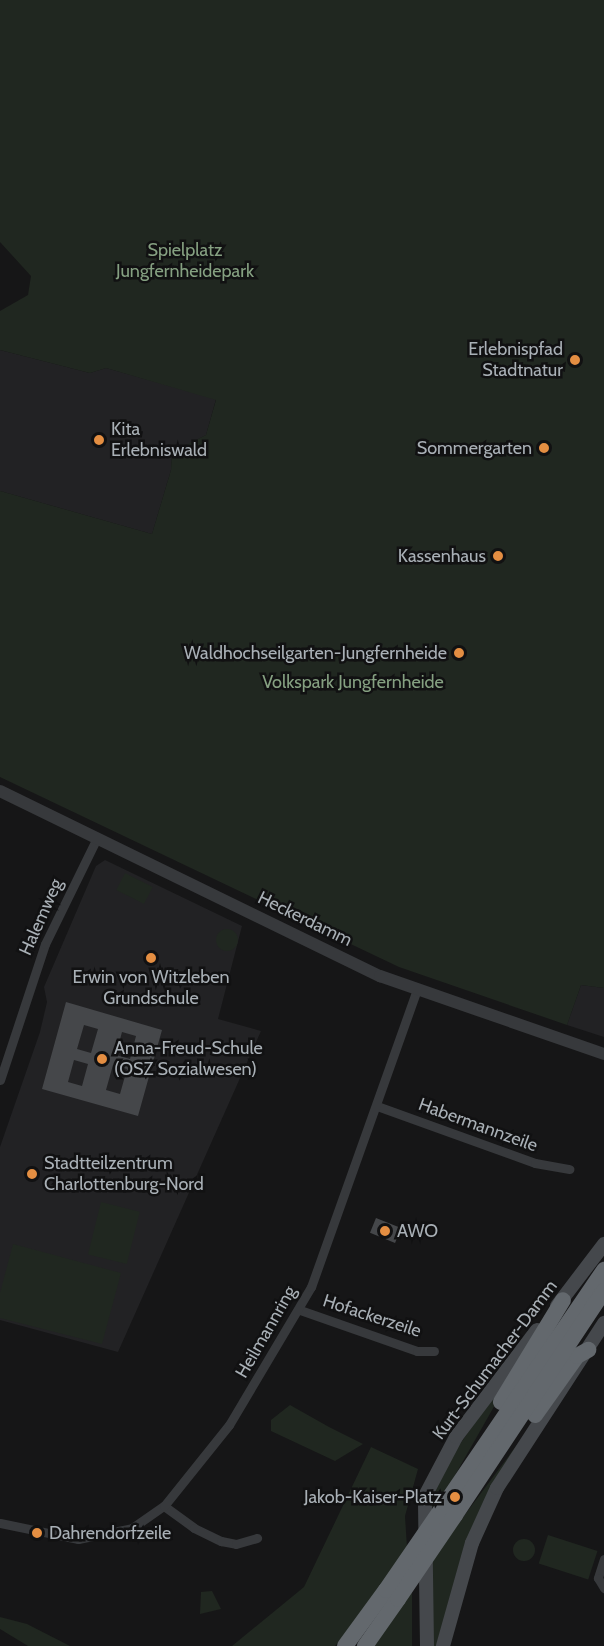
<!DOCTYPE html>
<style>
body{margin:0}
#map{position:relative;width:604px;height:1646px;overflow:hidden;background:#161617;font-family:Cabin,sans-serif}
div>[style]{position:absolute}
.built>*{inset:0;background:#222224}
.green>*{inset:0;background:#202720;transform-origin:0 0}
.round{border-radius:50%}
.building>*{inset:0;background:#45474a;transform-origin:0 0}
.minor>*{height:9px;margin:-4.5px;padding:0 4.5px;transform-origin:4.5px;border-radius:4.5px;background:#37393c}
.tertiary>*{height:12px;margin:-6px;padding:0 6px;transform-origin:6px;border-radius:6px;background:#37393c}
.secondary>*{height:14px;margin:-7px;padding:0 7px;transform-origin:7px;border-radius:7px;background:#45484c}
.motorway>*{height:16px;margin:-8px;padding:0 8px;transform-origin:8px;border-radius:8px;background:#63686d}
.motorway-bridge>*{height:16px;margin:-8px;padding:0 8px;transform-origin:8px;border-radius:8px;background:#63686d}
.dots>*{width:16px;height:16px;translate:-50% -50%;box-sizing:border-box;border:3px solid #111112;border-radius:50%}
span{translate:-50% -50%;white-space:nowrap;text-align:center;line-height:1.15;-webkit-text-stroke:5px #111112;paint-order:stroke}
.park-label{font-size:18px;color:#85a081}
.poi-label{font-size:18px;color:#a9b0b6}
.right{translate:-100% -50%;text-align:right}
.left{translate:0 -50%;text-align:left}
.street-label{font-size:18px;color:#a9b0b6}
</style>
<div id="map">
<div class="built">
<div style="clip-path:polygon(0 350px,90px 373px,106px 368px,216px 399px,206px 435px,172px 453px,171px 470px,152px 534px,0 491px)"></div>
<div style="clip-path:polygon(105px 860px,242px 926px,218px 1019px,261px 1031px,118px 1352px,0 1320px,0 1147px,40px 1032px,47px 1002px,44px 987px,96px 866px)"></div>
<div style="clip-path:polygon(581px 985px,604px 988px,604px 1037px,567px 1025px)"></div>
</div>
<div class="green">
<div style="clip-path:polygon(0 0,604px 0,604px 988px,581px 985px,567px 1025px,399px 967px,0 777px,0 491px,152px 534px,171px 470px,172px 452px,206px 435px,216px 400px,106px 368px,90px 373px,0 350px,0 311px,28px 295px,31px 276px,0 242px)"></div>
<div style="left:125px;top:873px;width:31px;height:19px;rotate:27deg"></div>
<div class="round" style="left:216px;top:929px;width:22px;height:22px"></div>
<div style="left:101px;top:1202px;width:40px;height:54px;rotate:14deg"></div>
<div style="clip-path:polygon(13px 1244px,121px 1273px,102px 1344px,0 1318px,0 1293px)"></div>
<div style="clip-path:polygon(525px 1352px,454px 1477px,426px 1517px,431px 1494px,455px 1451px)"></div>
<div style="clip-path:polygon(290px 1405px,329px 1427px,363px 1444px,335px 1461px,271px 1431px,271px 1420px)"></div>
<div style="clip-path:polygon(522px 1438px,474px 1525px,436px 1646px,432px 1646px,429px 1563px)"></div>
<div style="clip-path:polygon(371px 1447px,418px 1469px,405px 1516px,407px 1548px,360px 1617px,335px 1646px,232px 1646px,304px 1587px)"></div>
<div style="left:548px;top:1535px;width:52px;height:30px;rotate:18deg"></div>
<div class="round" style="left:513px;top:1539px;width:22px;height:22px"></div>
<div style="clip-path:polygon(412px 1588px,412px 1646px,372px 1646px)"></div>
<div style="clip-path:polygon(212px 1591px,221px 1609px,200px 1614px,201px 1592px)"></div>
<div style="clip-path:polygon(0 1617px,27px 1624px,70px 1646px,28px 1646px,0 1629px)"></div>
</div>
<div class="building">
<div style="clip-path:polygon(evenodd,66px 1002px,162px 1030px,138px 1116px,42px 1089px,66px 1002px,84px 1025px,98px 1029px,91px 1053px,77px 1049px,84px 1025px,66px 1002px,122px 1032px,136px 1036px,130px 1059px,116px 1055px,122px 1032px,66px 1002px,74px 1060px,88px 1064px,82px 1086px,68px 1082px,74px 1060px,66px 1002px,113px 1065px,127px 1069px,120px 1094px,106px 1090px,113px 1065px)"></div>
<div style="left:376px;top:1218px;width:27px;height:16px;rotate:22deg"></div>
</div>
<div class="minor">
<div style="left:0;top:1080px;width:143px;rotate:-71.7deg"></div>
<div style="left:45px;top:944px;width:118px;rotate:-63.9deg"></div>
<div style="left:377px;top:1106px;width:168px;rotate:19.8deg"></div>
<div style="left:535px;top:1163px;width:35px;rotate:10deg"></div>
<div style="left:300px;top:1310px;width:124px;rotate:19.3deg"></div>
<div style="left:417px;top:1351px;width:17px"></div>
<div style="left:164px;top:1506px;width:37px;rotate:36deg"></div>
<div style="left:194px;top:1528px;width:30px;rotate:26deg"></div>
<div style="left:221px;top:1541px;width:15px;rotate:11deg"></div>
<div style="left:236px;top:1544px;width:22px;rotate:-16deg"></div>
<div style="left:0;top:1523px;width:80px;rotate:11.6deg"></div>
<div style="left:78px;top:1539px;width:55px;rotate:-11.5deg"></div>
<div style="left:132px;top:1528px;width:39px;rotate:-35deg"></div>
<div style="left:164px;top:1506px;width:104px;rotate:-51.3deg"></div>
<div style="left:229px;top:1425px;width:161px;rotate:-59.3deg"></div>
<div style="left:311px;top:1287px;width:316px;rotate:-70.4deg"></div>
<div style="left:604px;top:1559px;width:20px;rotate:108deg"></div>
<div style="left:598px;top:1578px;width:12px;rotate:59deg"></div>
</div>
<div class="tertiary">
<div style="left:0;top:791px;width:423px;rotate:26deg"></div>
<div style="left:380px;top:976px;width:237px;rotate:19.2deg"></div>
</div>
<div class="secondary">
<div style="left:557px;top:1306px;width:78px;rotate:-52.8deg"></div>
<div style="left:427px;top:1646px;width:150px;rotate:-90.8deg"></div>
<div style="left:425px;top:1496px;width:67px;rotate:-62.3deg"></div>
<div style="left:456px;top:1437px;width:134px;rotate:-52.9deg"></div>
<div style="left:443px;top:1646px;width:107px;rotate:-74.3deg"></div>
<div style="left:472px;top:1543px;width:60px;rotate:-65.6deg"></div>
<div style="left:497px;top:1488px;width:197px;rotate:-57deg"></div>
</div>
<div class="motorway">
<div style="left:501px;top:1402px;width:119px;rotate:-58.7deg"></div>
<div style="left:535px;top:1415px;width:72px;rotate:-54.6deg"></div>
<div style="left:577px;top:1356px;width:13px;rotate:-29deg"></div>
<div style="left:443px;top:1507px;width:287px;rotate:-55.8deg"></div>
<div style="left:455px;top:1515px;width:269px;rotate:-56.4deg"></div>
<div style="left:345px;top:1646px;width:69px;rotate:-53.8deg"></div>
<div style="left:365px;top:1646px;width:57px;rotate:-54.9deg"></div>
</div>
<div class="motorway-bridge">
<div style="left:386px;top:1590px;width:101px;rotate:-55.5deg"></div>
<div style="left:398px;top:1599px;width:102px;rotate:-55.8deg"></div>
</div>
<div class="dots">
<div style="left:575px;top:360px;background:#e48e42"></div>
<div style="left:99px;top:440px;background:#e48e42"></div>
<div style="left:544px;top:448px;background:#e48e42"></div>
<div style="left:498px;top:556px;background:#e48e42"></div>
<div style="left:459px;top:653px;background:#e48e42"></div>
<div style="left:151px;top:958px;background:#e48e42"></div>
<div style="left:102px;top:1059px;background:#e48e42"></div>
<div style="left:32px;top:1174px;background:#e48e42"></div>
<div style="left:385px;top:1231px;background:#e48e42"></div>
<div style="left:455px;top:1497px;background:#e48e42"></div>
<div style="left:37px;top:1533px;background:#e48e42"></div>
</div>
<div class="park-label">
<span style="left:185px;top:261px">Spielplatz<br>Jungfernheidepark</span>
<span style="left:353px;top:682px">Volkspark Jungfernheide</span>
</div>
<div class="poi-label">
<span class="right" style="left:563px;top:360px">Erlebnispfad<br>Stadtnatur</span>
<span class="left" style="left:111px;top:440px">Kita<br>Erlebniswald</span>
<span class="right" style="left:532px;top:448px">Sommergarten</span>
<span class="right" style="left:486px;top:556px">Kassenhaus</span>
<span class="right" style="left:447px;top:653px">Waldhochseilgarten-Jungfernheide</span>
<span style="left:151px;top:988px">Erwin von Witzleben<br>Grundschule</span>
<span class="left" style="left:114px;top:1059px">Anna-Freud-Schule<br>(OSZ Sozialwesen)</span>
<span class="left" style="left:44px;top:1174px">Stadtteilzentrum<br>Charlottenburg-Nord</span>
<span class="left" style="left:397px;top:1231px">AWO</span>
<span class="right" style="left:442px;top:1497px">Jakob-Kaiser-Platz</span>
<span class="left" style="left:49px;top:1533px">Dahrendorfzeile</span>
</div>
<div class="street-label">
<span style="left:41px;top:917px;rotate:-66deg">Halemweg</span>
<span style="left:305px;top:919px;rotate:26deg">Heckerdamm</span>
<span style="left:478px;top:1125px;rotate:20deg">Habermannzeile</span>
<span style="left:372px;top:1316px;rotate:18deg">Hofackerzeile</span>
<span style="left:266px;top:1332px;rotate:-60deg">Heilmannring</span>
<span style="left:495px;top:1360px;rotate:-53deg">Kurt-Schumacher-Damm</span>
</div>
</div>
